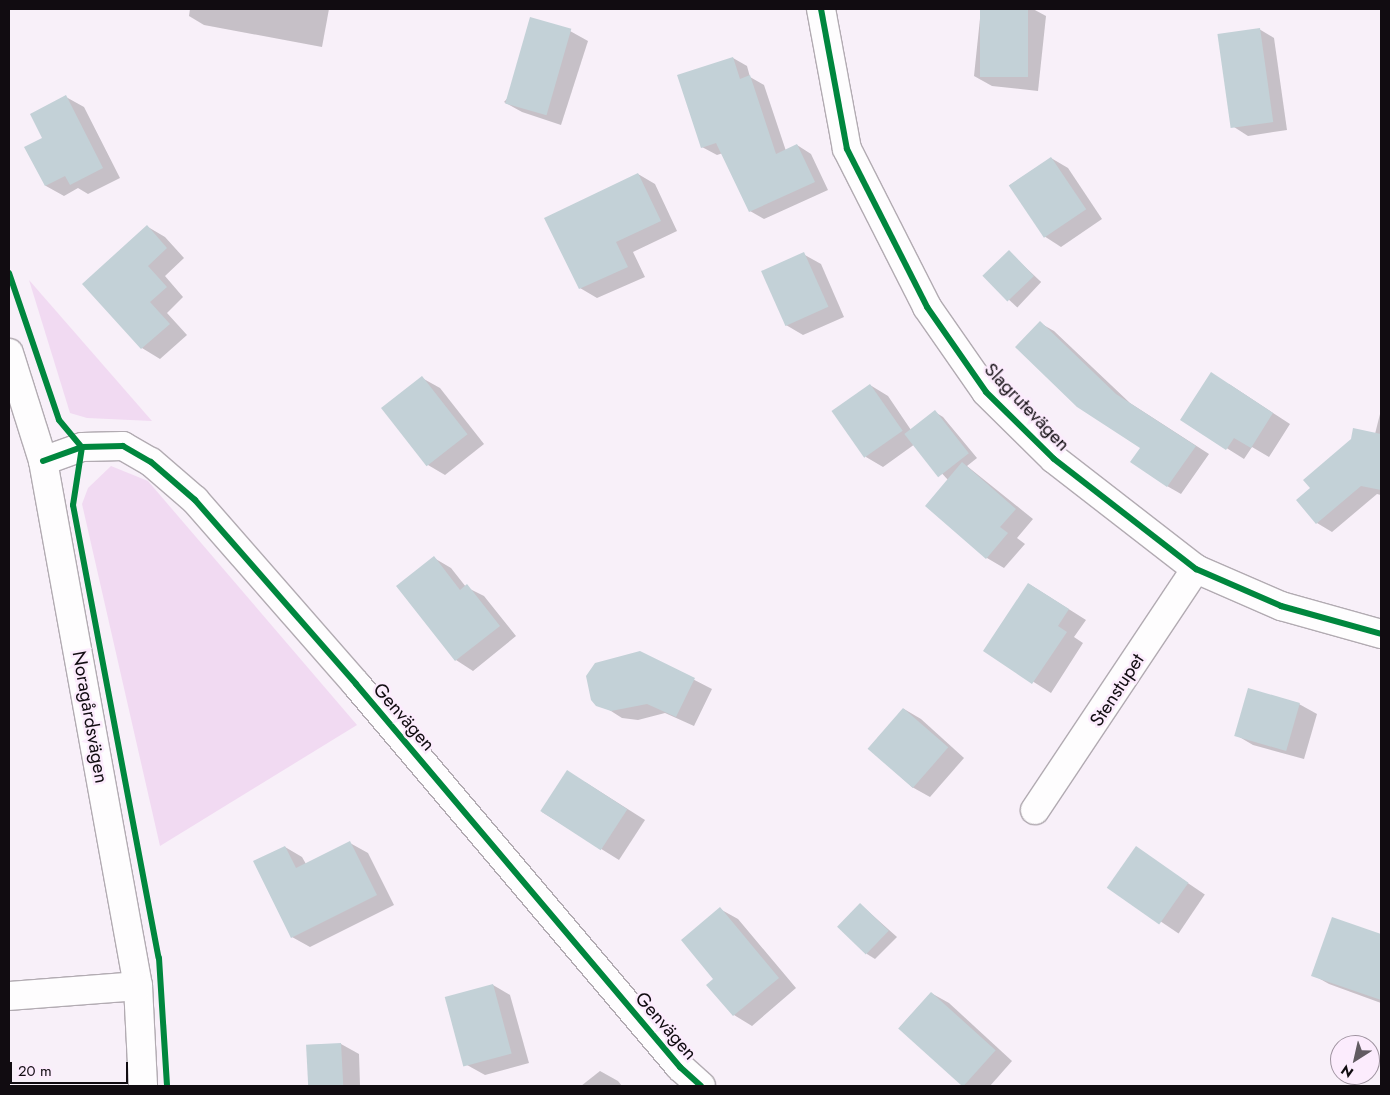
<!DOCTYPE html>
<meta charset="utf-8">
<style>
body{margin:0}
#map{position:relative;width:1390px;height:1095px;overflow:hidden;background:#f8f0f9;font-family:Jost,sans-serif}
div>[style]{position:absolute}
.green>*{inset:0;background:#f1daf2}
.shadow>*{inset:0;background:#0003;transform-origin:0 0}
.building>*{inset:0;background:#c3d1d7;transform-origin:0 0}
.roads{filter:drop-shadow(1px 0 #b2abb2) drop-shadow(-1px 0 #b2abb2) drop-shadow(0 1px #b2abb2) drop-shadow(0 -1px #b2abb2)}
.minor>*{height:28px;margin:-14px;padding:0 14px;transform-origin:14px;border-radius:14px;background:#fefdfe}
.cycleway>*{height:6px;margin:-3px;padding:0 3px;transform-origin:3px;border-radius:3px;background:#00873e}
span{translate:-50% -50%;white-space:nowrap;text-align:center;line-height:1.15;-webkit-text-stroke:5px #fcecfd;paint-order:stroke}
.street-label{font-size:19px;color:#110c11}
.frame{position:absolute;inset:0;border:10px solid #110c11;pointer-events:none}
.north{position:absolute;left:1330px;top:1035px;width:50px;height:50px;box-sizing:border-box;background:#fcecfd;border:1px solid #9e929f;border-radius:50%;rotate:215deg;font-size:14px;font-weight:700;line-height:20px;text-align:center;color:#110c11}
.north::after{content:'';display:block;margin:auto;width:18px;height:22px;background:#625c62;clip-path:polygon(50% 0,100% 100%,50% 72%,0 100%)}
.scale{position:absolute;left:10px;top:1062px;width:118px;height:22px;box-sizing:border-box;border:2px solid #110c11;border-top:0;padding-left:6px;font-size:15px;line-height:18px;white-space:nowrap;color:#110c11;-webkit-text-stroke:4px #fcecfd;paint-order:stroke}
</style>
<div id="map">
<div class="green">
<div style="clip-path:polygon(29px 280px,152px 421px,87px 418px,70px 413px)"></div>
<div style="clip-path:polygon(111px 466px,148px 481px,357px 725px,160px 846px,82px 504px,88px 488px)"></div>
</div>
<div class="shadow">
<div style="clip-path:polygon(190px 9px,329px 9px,322px 47px,204px 25px,189px 16px)"></div>
<div style="clip-path:polygon(981px 9px,1033px 9px,1046px 16px,1038px 91px,992px 86px,974px 76px)"></div>
<div style="clip-path:polygon(1259px 29px,1274px 38px,1287px 130px,1248px 136px,1234px 127px)"></div>
<div style="clip-path:polygon(570px 31px,588px 41px,561px 125px,522px 112px,504px 102px)"></div>
<div style="clip-path:polygon(733px 58px,747px 66px,750px 77px,764px 85px,786px 151px,797px 145px,811px 154px,828px 190px,764px 219px,750px 211px,723px 153px,717px 155px,702px 147px)"></div>
<div style="clip-path:polygon(66px 97px,84px 107px,120px 178px,88px 194px,78px 188px,64px 196px,46px 186px,26px 148px,44px 138px)"></div>
<div style="clip-path:polygon(1051px 158px,1068px 168px,1102px 219px,1061px 247px,1044px 236px,1010px 185px)"></div>
<div style="clip-path:polygon(638px 174px,655px 184px,677px 231px,633px 252px,645px 277px,597px 298px,580px 288px)"></div>
<div style="clip-path:polygon(148px 227px,165px 237px,184px 258px,165px 276px,183px 297px,167px 313px,187px 335px,160px 359px,142px 348px,84px 284px)"></div>
<div style="left:1009px;top:252px;width:44px;height:35px;rotate:43deg"></div>
<div style="clip-path:polygon(803px 254px,821px 264px,844px 317px,803px 335px,786px 325px)"></div>
<div style="clip-path:polygon(1040px 323px,1054px 331px,1130px 403px,1209px 454px,1181px 494px,1167px 486px,1142px 447px)"></div>
<div style="clip-path:polygon(422px 378px,440px 388px,484px 444px,445px 475px,428px 465px)"></div>
<div style="clip-path:polygon(1229px 384px,1290px 424px,1269px 457px,1252px 447px,1244px 459px,1182px 420px)"></div>
<div style="clip-path:polygon(870px 385px,888px 396px,911px 430px,935px 412px,943px 417px,977px 458px,967px 466px,1033px 519px,1017px 538px,1025px 544px,1004px 568px,987px 558px,948px 480px,915px 444px,883px 467px,866px 457px)"></div>
<div style="clip-path:polygon(1380px 414px,1381px 495px,1377px 494px,1332px 532px,1317px 523px,1298px 501px,1375px 434px)"></div>
<div style="clip-path:polygon(434px 558px,451px 568px,466px 587px,484px 596px,516px 636px,473px 671px,456px 660px)"></div>
<div style="clip-path:polygon(1029px 584px,1086px 620px,1074px 637px,1083px 643px,1051px 693px,985px 651px)"></div>
<div style="clip-path:polygon(640px 652px,712px 689px,694px 726px,665px 713px,638px 720px,622px 718px,592px 699px,588px 676px)"></div>
<div style="clip-path:polygon(1299px 704px,1317px 714px,1304px 759px,1253px 745px,1236px 735px)"></div>
<div style="clip-path:polygon(904px 709px,921px 719px,964px 758px,930px 797px,912px 787px,869px 748px)"></div>
<div style="clip-path:polygon(585px 782px,645px 820px,619px 860px,542px 812px)"></div>
<div style="clip-path:polygon(350px 843px,368px 853px,394px 905px,310px 947px,292px 937px,285px 847px,302px 857px,306px 864px)"></div>
<div style="left:1136px;top:848px;width:83px;height:47px;rotate:34deg"></div>
<div style="clip-path:polygon(861px 905px,897px 937px,875px 959px,867px 954px)"></div>
<div style="clip-path:polygon(720px 909px,738px 919px,796px 988px,752px 1026px,734px 1015px,708px 985px,715px 979px)"></div>
<div style="clip-path:polygon(1333px 918px,1381px 936px,1381px 1003px,1329px 984px,1313px 975px)"></div>
<div style="clip-path:polygon(493px 985px,510px 995px,529px 1063px,485px 1075px,467px 1065px,446px 998px)"></div>
<div style="clip-path:polygon(931px 993px,949px 1003px,1012px 1061px,990px 1086px,964px 1085px,900px 1027px)"></div>
<div style="clip-path:polygon(341px 1044px,359px 1054px,360px 1086px,309px 1086px,307px 1045px)"></div>
<div style="clip-path:polygon(600px 1071px,618px 1081px,622px 1086px,581px 1086px)"></div>
</div>
<div class="building">
<div style="left:980px;top:9px;width:48px;height:68px"></div>
<div style="left:530px;top:17px;width:43px;height:90px;rotate:16deg"></div>
<div style="left:1260px;top:28px;width:95px;height:43px;rotate:82deg"></div>
<div style="clip-path:polygon(733px 57px,740px 79px,750px 75px,776px 154px,797px 144px,815px 182px,749px 212px,716px 143px,701px 148px,677px 75px)"></div>
<div style="clip-path:polygon(66px 95px,103px 168px,70px 185px,65px 176px,45px 186px,24px 147px,42px 138px,30px 114px)"></div>
<div style="left:1051px;top:157px;width:63px;height:51px;rotate:56deg"></div>
<div style="clip-path:polygon(638px 173px,661px 221px,616px 242px,628px 267px,579px 289px,544px 218px)"></div>
<div style="clip-path:polygon(147px 225px,167px 248px,148px 266px,167px 287px,150px 302px,170px 324px,141px 349px,82px 284px)"></div>
<div style="left:1009px;top:250px;width:36px;height:37px;rotate:46deg"></div>
<div style="left:804px;top:252px;width:60px;height:47px;rotate:66deg"></div>
<div style="clip-path:polygon(1040px 321px,1116px 394px,1196px 446px,1167px 487px,1130px 462px,1140px 448px,1077px 407px,1015px 347px)"></div>
<div style="clip-path:polygon(1211px 372px,1273px 413px,1251px 448px,1234px 438px,1226px 450px,1180px 420px)"></div>
<div style="left:422px;top:376px;width:74px;height:52px;rotate:52deg"></div>
<div style="left:870px;top:384px;width:57px;height:47px;rotate:55deg"></div>
<div style="left:935px;top:410px;width:55px;height:39px;rotate:52deg"></div>
<div style="clip-path:polygon(1353px 428px,1381px 434px,1381px 490px,1361px 486px,1316px 524px,1296px 500px,1310px 488px,1303px 480px,1351px 439px)"></div>
<div style="clip-path:polygon(962px 462px,1016px 509px,1000px 527px,1008px 533px,986px 559px,925px 506px)"></div>
<div style="clip-path:polygon(434px 556px,460px 590px,467px 584px,500px 626px,455px 661px,396px 586px)"></div>
<div style="clip-path:polygon(1028px 583px,1069px 609px,1058px 626px,1067px 632px,1032px 684px,983px 651px)"></div>
<div style="clip-path:polygon(640px 651px,695px 678px,676px 717px,647px 704px,611px 711px,596px 706px,591px 700px,586px 676px,595px 663px)"></div>
<div style="left:1248px;top:688px;width:54px;height:50px;rotate:16deg"></div>
<div style="left:903px;top:708px;width:60px;height:54px;rotate:41deg"></div>
<div style="left:567px;top:770px;width:72px;height:49px;rotate:33deg"></div>
<div style="clip-path:polygon(350px 841px,377px 895px,291px 938px,253px 861px,285px 846px,296px 868px)"></div>
<div style="left:1136px;top:846px;width:64px;height:51px;rotate:35deg"></div>
<div style="left:860px;top:903px;width:40px;height:33px;rotate:44deg"></div>
<div style="clip-path:polygon(720px 907px,779px 978px,733px 1016px,706px 985px,713px 979px,681px 940px)"></div>
<div style="clip-path:polygon(1332px 917px,1381px 934px,1381px 1000px,1311px 976px)"></div>
<div style="left:493px;top:984px;width:72px;height:50px;rotate:75deg"></div>
<div style="left:931px;top:992px;width:87px;height:49px;rotate:42deg"></div>
<div style="left:341px;top:1043px;width:43px;height:35px;rotate:87deg"></div>
</div>
<div class="roads">
<div class="minor">
<div style="left:821px;top:9px;width:142px;rotate:79.5deg"></div>
<div style="left:847px;top:149px;width:177px;rotate:63.1deg"></div>
<div style="left:927px;top:307px;width:103px;rotate:55.2deg"></div>
<div style="left:986px;top:392px;width:95px;rotate:44.6deg"></div>
<div style="left:1054px;top:459px;width:180px;rotate:37.8deg"></div>
<div style="left:1196px;top:569px;width:93px;rotate:23.5deg"></div>
<div style="left:1281px;top:606px;width:104px;rotate:15.6deg"></div>
<div style="left:9px;top:353px;width:113px;rotate:72.5deg"></div>
<div style="left:43px;top:461px;width:534px;rotate:79.74deg"></div>
<div style="left:138px;top:986px;width:100px;rotate:87.1deg"></div>
<div style="left:43px;top:461px;width:41px;rotate:-19.7deg"></div>
<div style="left:82px;top:447px;width:41px;rotate:-1.4deg"></div>
<div style="left:123px;top:446px;width:32px;rotate:30deg"></div>
<div style="left:151px;top:462px;width:58px;rotate:40.8deg"></div>
<div style="left:195px;top:500px;width:244px;rotate:48.8deg"></div>
<div style="left:356px;top:684px;width:502px;rotate:49.77deg"></div>
<div style="left:680px;top:1067px;width:28px;rotate:42deg"></div>
<div style="left:1035px;top:810px;width:290px;rotate:-56.3deg"></div>
<div style="left:9px;top:996px;width:129px;rotate:-4.4deg"></div>
</div>
</div>
<div class="cycleway">
<div style="left:821px;top:9px;width:142px;rotate:79.5deg"></div>
<div style="left:847px;top:149px;width:177px;rotate:63.1deg"></div>
<div style="left:927px;top:307px;width:103px;rotate:55.2deg"></div>
<div style="left:986px;top:392px;width:95px;rotate:44.6deg"></div>
<div style="left:1054px;top:459px;width:180px;rotate:37.8deg"></div>
<div style="left:1196px;top:569px;width:93px;rotate:23.5deg"></div>
<div style="left:1281px;top:606px;width:104px;rotate:15.6deg"></div>
<div style="left:9px;top:273px;width:155px;rotate:71.2deg"></div>
<div style="left:59px;top:420px;width:35px;rotate:50deg"></div>
<div style="left:82px;top:447px;width:59px;rotate:98.8deg"></div>
<div style="left:73px;top:505px;width:461px;rotate:79.3deg"></div>
<div style="left:159px;top:958px;width:128px;rotate:86.4deg"></div>
<div style="left:43px;top:461px;width:41px;rotate:-19.7deg"></div>
<div style="left:82px;top:447px;width:41px;rotate:-1.4deg"></div>
<div style="left:123px;top:446px;width:32px;rotate:30deg"></div>
<div style="left:151px;top:462px;width:58px;rotate:40.8deg"></div>
<div style="left:195px;top:500px;width:244px;rotate:48.8deg"></div>
<div style="left:356px;top:684px;width:502px;rotate:49.77deg"></div>
<div style="left:680px;top:1067px;width:28px;rotate:42deg"></div>
</div>
<div class="street-label">
<span style="left:1027px;top:407px;rotate:46deg">Slagrutevägen</span>
<span style="left:1117px;top:690px;rotate:-57deg">Stenstupet</span>
<span style="left:90px;top:717px;rotate:80deg">Noragårdsvägen</span>
<span style="left:404px;top:717px;rotate:49deg">Genvägen</span>
<span style="left:666px;top:1026px;rotate:49deg">Genvägen</span>
</div>
<div class="frame"></div>
<div class="north">N</div>
<div class="scale">20 m</div>
</div>
